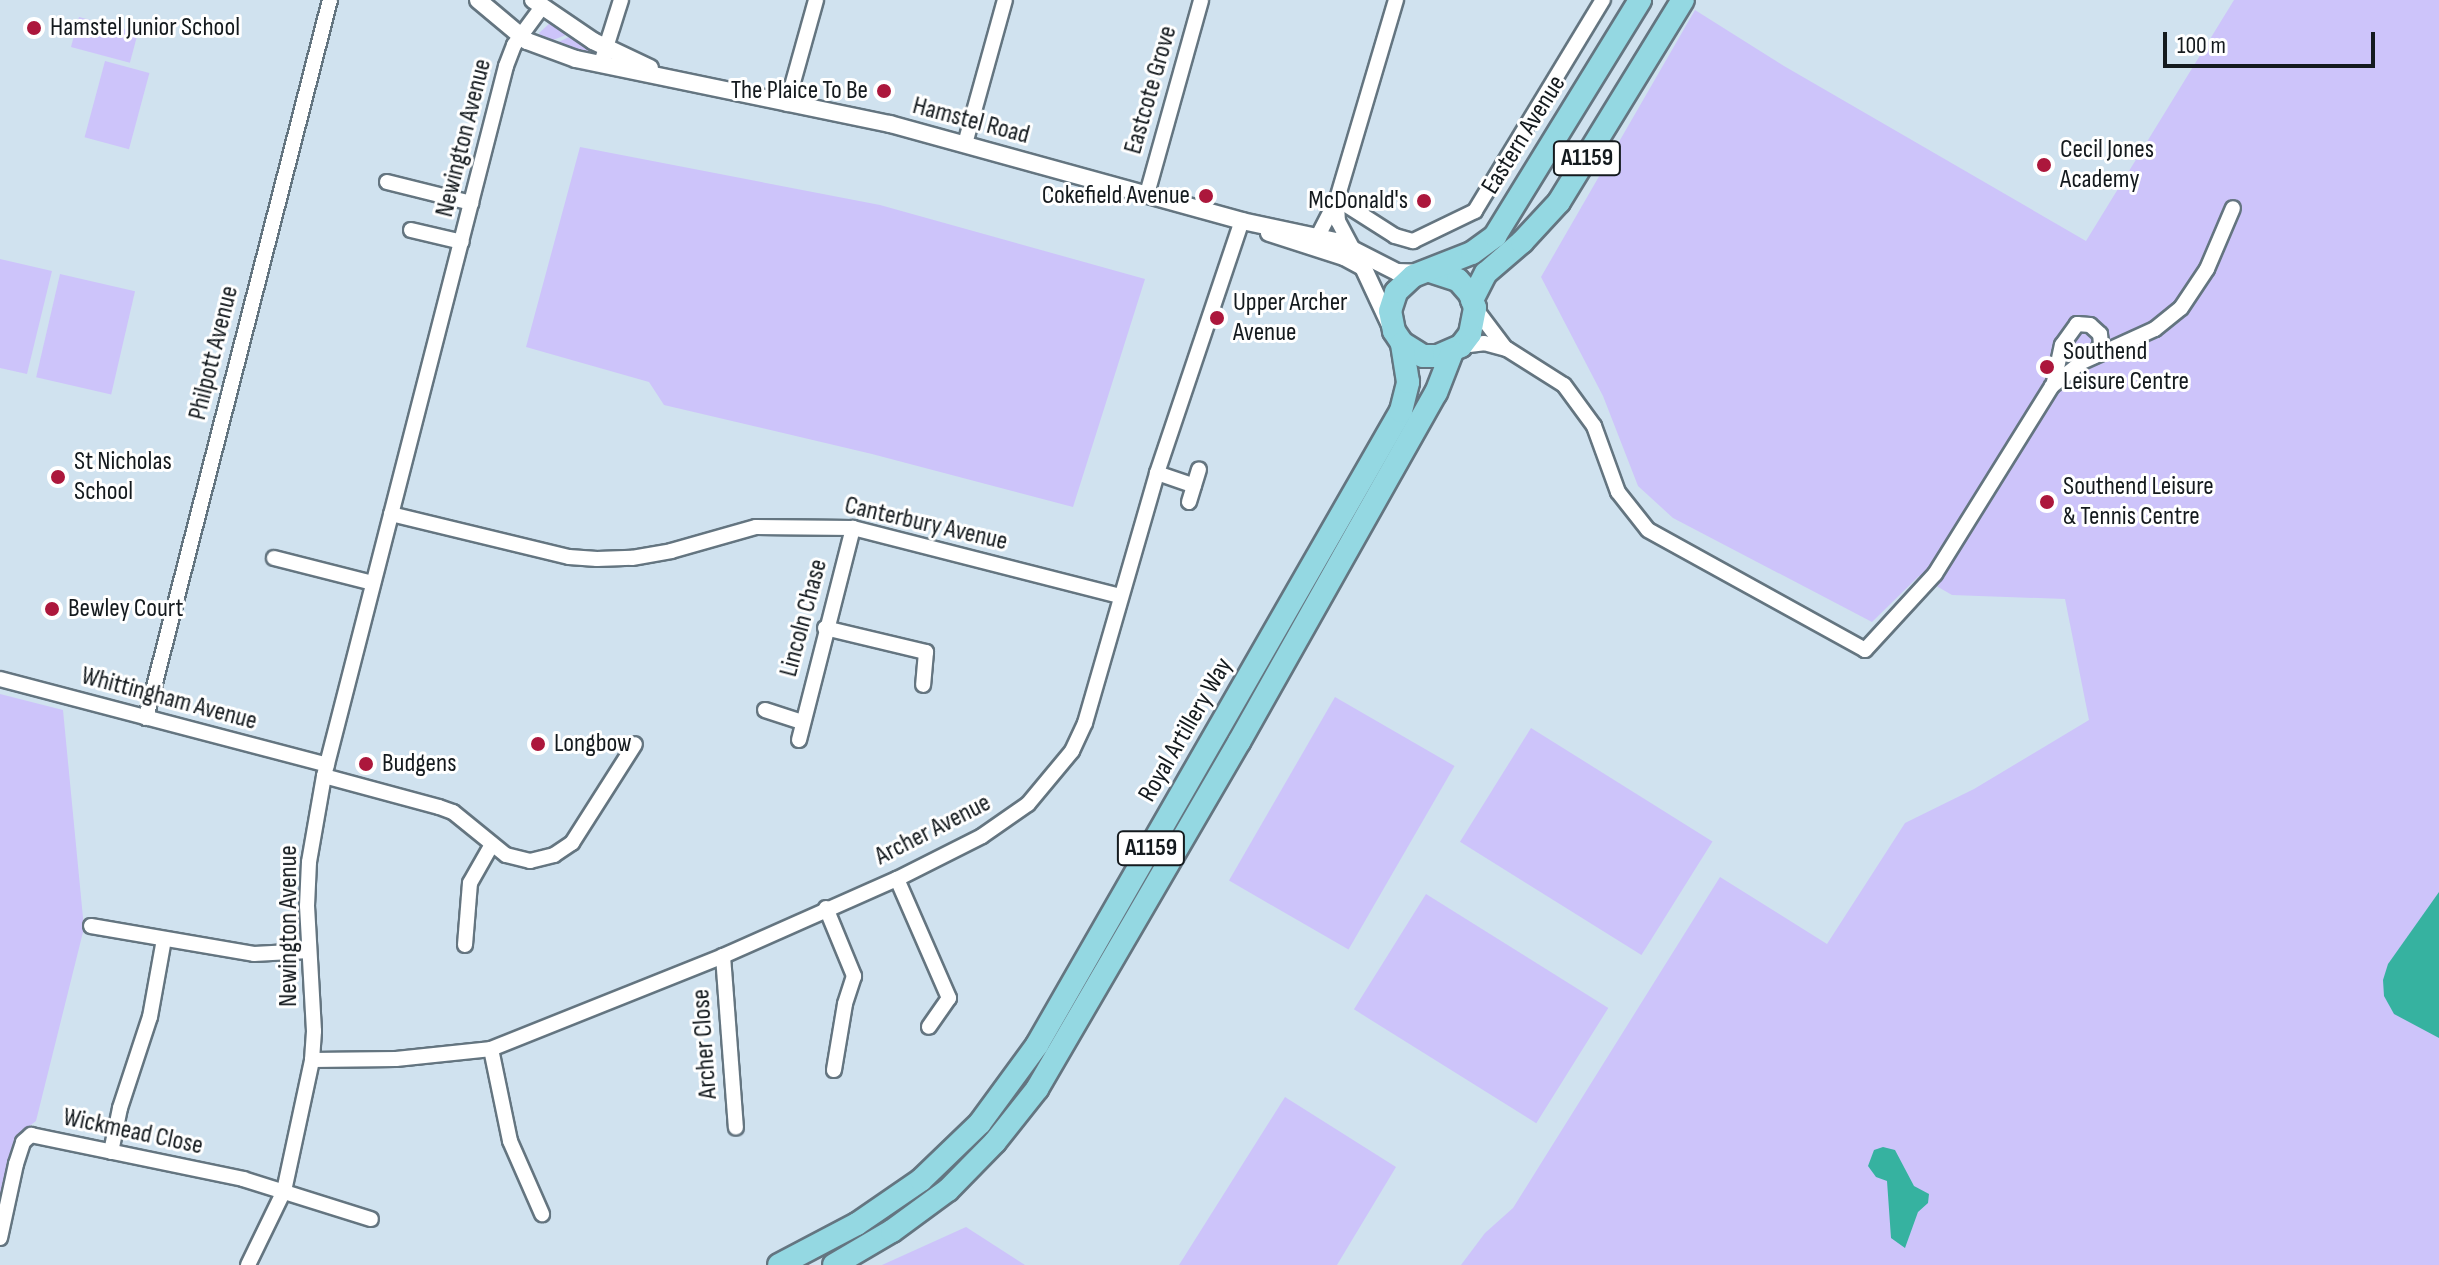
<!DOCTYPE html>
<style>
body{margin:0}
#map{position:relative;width:2439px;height:1265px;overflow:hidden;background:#d0e2ef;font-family:"Sofia Sans Condensed",sans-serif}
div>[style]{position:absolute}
.green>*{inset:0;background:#cdc4fa;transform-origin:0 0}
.water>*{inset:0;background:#36b2a0}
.roads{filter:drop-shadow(2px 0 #647580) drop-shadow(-2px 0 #647580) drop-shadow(0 2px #647580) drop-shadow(0 -2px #647580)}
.minor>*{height:14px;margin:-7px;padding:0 7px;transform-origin:7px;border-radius:7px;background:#fff}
.tertiary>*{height:16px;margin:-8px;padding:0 8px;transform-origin:8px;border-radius:8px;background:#fff}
.primary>*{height:22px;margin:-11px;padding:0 11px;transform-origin:11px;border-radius:11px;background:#94d8e2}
.dots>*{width:22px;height:22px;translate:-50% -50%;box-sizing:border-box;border:4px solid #fff;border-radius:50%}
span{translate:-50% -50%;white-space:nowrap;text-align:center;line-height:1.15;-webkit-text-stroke:6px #fff;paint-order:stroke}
.shield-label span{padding:2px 6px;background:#fff;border:2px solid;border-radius:6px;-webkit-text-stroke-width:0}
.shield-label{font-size:24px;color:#141a1e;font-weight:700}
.poi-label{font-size:26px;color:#141a1e}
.left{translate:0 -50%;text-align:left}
.right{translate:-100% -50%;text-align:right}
.street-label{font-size:26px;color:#141a1e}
.scale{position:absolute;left:2163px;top:32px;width:212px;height:36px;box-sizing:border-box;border:4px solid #141a1e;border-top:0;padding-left:10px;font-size:24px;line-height:28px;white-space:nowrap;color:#141a1e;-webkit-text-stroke:6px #fff;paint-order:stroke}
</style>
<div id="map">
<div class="green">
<div style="clip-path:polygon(2234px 0,2439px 0,2439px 1265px,1461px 1265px,1485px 1233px,1513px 1208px,1720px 877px,1827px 944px,1905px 823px,1974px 789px,2089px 720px,2065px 599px,1952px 595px,1919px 576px,1872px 622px,1673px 518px,1638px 486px,1603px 396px,1541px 277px,1695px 10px,1784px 66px,2086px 241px)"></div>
<div style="left:79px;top:17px;width:61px;height:31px;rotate:15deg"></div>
<div style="clip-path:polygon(550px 23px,566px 35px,545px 43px,539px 33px)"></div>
<div style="clip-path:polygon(571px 36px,597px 51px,596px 53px,588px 55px,554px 44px)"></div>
<div style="left:105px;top:61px;width:46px;height:79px;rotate:15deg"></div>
<div style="clip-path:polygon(580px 147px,880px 205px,1145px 279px,1073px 507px,872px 454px,664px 405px,649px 382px,526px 347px)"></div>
<div style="clip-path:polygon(0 259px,52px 271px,27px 374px,0 368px)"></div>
<div style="left:60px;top:274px;width:77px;height:106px;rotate:13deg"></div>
<div style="clip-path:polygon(0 694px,63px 710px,84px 928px,36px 1121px,15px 1137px,0 1203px)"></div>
<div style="left:1335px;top:697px;width:138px;height:212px;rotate:30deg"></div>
<div style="left:1531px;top:728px;width:214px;height:134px;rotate:32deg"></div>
<div style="left:1426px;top:894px;width:215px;height:136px;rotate:32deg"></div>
<div style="clip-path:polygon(1285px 1097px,1396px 1167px,1337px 1265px,1179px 1265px)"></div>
<div style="clip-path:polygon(966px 1227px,1025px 1265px,882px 1265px)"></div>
</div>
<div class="water">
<div style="clip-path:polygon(2439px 892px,2439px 1038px,2394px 1014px,2384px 996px,2383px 980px,2388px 964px)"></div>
<div style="clip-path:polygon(1883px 1147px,1895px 1150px,1914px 1186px,1929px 1194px,1928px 1203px,1918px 1212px,1905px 1248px,1891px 1238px,1887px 1181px,1876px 1177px,1868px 1166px,1874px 1150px)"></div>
</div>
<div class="roads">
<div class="minor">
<div style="left:603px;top:57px;width:60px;rotate:-72.5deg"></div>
<div style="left:787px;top:104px;width:108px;rotate:-74.4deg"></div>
<div style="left:965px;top:144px;width:149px;rotate:-74.5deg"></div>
<div style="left:387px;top:182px;width:87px;rotate:14deg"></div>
<div style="left:1147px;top:194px;width:201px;rotate:-74.4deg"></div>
<div style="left:1337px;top:199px;width:69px;rotate:32.5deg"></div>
<div style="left:1395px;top:236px;width:19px;rotate:16deg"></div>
<div style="left:1413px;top:241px;width:69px;rotate:-25.8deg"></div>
<div style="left:1475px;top:211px;width:247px;rotate:-58.8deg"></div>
<div style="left:1337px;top:204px;width:17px;rotate:87deg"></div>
<div style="left:1338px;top:221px;width:30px;rotate:62deg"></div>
<div style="left:411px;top:230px;width:52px;rotate:13.2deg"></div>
<div style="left:1323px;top:245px;width:10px;rotate:-119deg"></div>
<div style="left:1318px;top:236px;width:42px;rotate:-62.8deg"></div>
<div style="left:1337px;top:199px;width:208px;rotate:-73.5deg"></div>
<div style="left:1475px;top:308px;width:51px;rotate:52.9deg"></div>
<div style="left:1461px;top:346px;width:23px;rotate:-7deg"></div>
<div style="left:1484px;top:343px;width:24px;rotate:15deg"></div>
<div style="left:1507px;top:349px;width:67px;rotate:32.3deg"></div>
<div style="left:1564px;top:385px;width:51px;rotate:53.8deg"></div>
<div style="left:1594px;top:426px;width:70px;rotate:70deg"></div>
<div style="left:1618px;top:492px;width:48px;rotate:51.7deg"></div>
<div style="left:1648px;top:530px;width:248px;rotate:28.9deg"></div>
<div style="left:1865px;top:650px;width:103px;rotate:-47.4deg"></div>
<div style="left:1935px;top:574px;width:221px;rotate:-58.1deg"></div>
<div style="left:2052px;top:386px;width:36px;rotate:-39deg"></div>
<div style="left:2080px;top:363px;width:82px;rotate:-24.4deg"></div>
<div style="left:2155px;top:329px;width:33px;rotate:-39deg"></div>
<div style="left:2181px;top:308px;width:47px;rotate:-56.3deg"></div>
<div style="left:2207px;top:269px;width:66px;rotate:-66.9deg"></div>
<div style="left:2054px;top:382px;width:38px;rotate:-78deg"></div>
<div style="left:2062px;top:345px;width:26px;rotate:-54deg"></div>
<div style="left:2077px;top:324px;width:13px;rotate:4deg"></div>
<div style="left:2090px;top:325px;width:13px;rotate:42deg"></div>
<div style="left:2100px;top:334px;width:10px;rotate:84deg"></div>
<div style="left:2101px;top:344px;width:14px;rotate:120deg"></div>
<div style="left:1157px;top:473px;width:39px;rotate:19deg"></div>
<div style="left:1189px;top:502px;width:34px;rotate:-73deg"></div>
<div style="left:391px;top:514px;width:183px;rotate:13.6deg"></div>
<div style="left:569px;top:557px;width:28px;rotate:4deg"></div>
<div style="left:597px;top:559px;width:35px;rotate:-2deg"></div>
<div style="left:632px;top:558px;width:40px;rotate:-10deg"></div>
<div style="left:671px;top:551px;width:88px;rotate:-15.8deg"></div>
<div style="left:756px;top:527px;width:97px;rotate:0.6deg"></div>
<div style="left:853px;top:528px;width:276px;rotate:14.3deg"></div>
<div style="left:274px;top:558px;width:102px;rotate:14.2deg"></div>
<div style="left:825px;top:628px;width:104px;rotate:13.4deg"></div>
<div style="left:926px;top:652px;width:33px;rotate:95deg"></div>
<div style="left:0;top:679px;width:338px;rotate:14.7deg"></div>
<div style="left:765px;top:710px;width:38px;rotate:18deg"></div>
<div style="left:146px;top:718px;width:741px;rotate:-75.63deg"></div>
<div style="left:799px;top:740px;width:219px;rotate:-75.7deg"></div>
<div style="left:324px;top:776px;width:119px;rotate:15.1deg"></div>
<div style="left:439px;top:807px;width:15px;rotate:20deg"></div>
<div style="left:453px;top:812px;width:68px;rotate:39.1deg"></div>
<div style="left:506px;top:855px;width:25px;rotate:14deg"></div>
<div style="left:530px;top:861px;width:25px;rotate:-14deg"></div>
<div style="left:554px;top:855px;width:22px;rotate:-34deg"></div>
<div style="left:572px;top:843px;width:117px;rotate:-57.5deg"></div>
<div style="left:897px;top:879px;width:130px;rotate:66.4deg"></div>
<div style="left:949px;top:998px;width:35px;rotate:125deg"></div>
<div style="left:826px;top:908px;width:74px;rotate:67.6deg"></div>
<div style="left:854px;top:976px;width:29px;rotate:108deg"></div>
<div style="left:845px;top:1004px;width:67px;rotate:99.5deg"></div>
<div style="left:91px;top:926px;width:165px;rotate:9.7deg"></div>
<div style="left:254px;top:954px;width:55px;rotate:-3.1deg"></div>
<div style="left:465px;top:945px;width:62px;rotate:-85.4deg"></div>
<div style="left:470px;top:883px;width:43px;rotate:-60.4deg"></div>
<div style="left:723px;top:956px;width:172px;rotate:85.7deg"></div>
<div style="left:491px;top:1049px;width:94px;rotate:78.3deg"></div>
<div style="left:510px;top:1141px;width:80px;rotate:66.3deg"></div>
<div style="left:312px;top:1060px;width:84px;rotate:-0.7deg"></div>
<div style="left:396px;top:1059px;width:96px;rotate:-6deg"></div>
<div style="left:491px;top:1049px;width:250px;rotate:-21.8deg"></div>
<div style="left:723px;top:956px;width:190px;rotate:-23.9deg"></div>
<div style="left:897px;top:879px;width:95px;rotate:-26.8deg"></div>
<div style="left:982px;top:836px;width:56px;rotate:-34.8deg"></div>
<div style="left:1028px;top:804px;width:69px;rotate:-50.3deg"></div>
<div style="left:1072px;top:751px;width:31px;rotate:-65deg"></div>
<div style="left:1085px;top:723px;width:260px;rotate:-73.9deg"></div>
<div style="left:1157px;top:473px;width:266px;rotate:-71.4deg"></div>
<div style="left:111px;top:1152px;width:45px;rotate:-78.4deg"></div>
<div style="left:120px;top:1108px;width:96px;rotate:-71.8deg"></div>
<div style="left:150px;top:1017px;width:79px;rotate:-79.8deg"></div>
<div style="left:0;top:1238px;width:76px;rotate:-77.8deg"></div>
<div style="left:16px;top:1164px;width:23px;rotate:-72deg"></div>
<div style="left:23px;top:1142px;width:11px;rotate:-41deg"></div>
<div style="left:31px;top:1135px;width:217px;rotate:11.7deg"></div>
<div style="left:243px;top:1179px;width:134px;rotate:17.4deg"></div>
<div style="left:248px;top:1265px;width:82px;rotate:-64.1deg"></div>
<div style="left:284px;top:1191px;width:134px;rotate:-77.9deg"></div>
<div style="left:312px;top:1060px;width:29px;rotate:-86deg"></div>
<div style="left:314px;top:1031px;width:125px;rotate:-93.2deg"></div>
<div style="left:307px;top:906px;width:44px;rotate:-87.4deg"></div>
<div style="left:309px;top:862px;width:87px;rotate:-80.1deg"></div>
<div style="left:324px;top:776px;width:733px;rotate:-75.62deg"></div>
<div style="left:506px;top:66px;width:22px;rotate:-69deg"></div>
<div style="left:514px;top:45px;width:47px;rotate:-53.6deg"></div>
</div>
<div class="tertiary">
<div style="left:478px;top:0;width:64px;rotate:39.9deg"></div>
<div style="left:527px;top:41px;width:52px;rotate:20.2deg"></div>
<div style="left:576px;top:59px;width:321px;rotate:11.7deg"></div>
<div style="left:890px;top:124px;width:365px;rotate:15.4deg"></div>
<div style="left:1242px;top:221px;width:96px;rotate:12deg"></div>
<div style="left:1336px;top:241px;width:68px;rotate:26.9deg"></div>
<div style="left:1397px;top:272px;width:23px;rotate:2deg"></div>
<div style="left:533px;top:0;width:73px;rotate:34.3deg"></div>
<div style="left:593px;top:41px;width:63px;rotate:25.3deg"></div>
<div style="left:1269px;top:233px;width:79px;rotate:17.7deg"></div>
<div style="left:1344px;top:257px;width:21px;rotate:28deg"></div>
<div style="left:1363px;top:267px;width:64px;rotate:65deg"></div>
</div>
<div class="primary">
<div style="left:1430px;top:271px;width:29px;rotate:18deg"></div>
<div style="left:1458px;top:280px;width:18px;rotate:49deg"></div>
<div style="left:1470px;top:294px;width:15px;rotate:70deg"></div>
<div style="left:1475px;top:308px;width:26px;rotate:101deg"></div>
<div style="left:1470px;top:334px;width:15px;rotate:127deg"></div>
<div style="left:1461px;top:346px;width:25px;rotate:157deg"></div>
<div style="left:1438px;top:356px;width:15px;rotate:180deg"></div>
<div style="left:1423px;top:356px;width:25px;rotate:-148deg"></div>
<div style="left:1402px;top:343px;width:14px;rotate:-124deg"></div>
<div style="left:1394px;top:331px;width:20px;rotate:-101deg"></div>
<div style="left:1390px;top:311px;width:20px;rotate:-72deg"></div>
<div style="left:1396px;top:292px;width:23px;rotate:-43deg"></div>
<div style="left:1413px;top:276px;width:63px;rotate:-21.3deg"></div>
<div style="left:1472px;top:253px;width:29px;rotate:-36deg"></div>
<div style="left:1495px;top:236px;width:277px;rotate:-58.4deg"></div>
<div style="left:1472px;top:300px;width:30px;rotate:-63deg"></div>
<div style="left:1486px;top:273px;width:48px;rotate:-40.7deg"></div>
<div style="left:1522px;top:242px;width:54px;rotate:-47.2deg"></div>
<div style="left:1559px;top:202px;width:237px;rotate:-58.5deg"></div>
<div style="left:779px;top:1265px;width:88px;rotate:-27.7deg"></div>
<div style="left:857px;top:1224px;width:78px;rotate:-34.5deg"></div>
<div style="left:921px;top:1180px;width:82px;rotate:-44deg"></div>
<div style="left:980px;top:1123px;width:97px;rotate:-53.8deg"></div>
<div style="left:1037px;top:1045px;width:731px;rotate:-60.14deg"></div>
<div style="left:1401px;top:411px;width:30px;rotate:-76deg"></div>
<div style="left:1408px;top:382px;width:39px;rotate:-99deg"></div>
<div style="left:834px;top:1265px;width:67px;rotate:-30.4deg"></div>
<div style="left:892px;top:1231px;width:69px;rotate:-36.2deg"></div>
<div style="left:948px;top:1190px;width:67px;rotate:-45.6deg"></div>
<div style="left:995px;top:1142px;width:68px;rotate:-51.6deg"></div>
<div style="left:1037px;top:1089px;width:402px;rotate:-59.8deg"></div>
<div style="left:1239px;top:742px;width:401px;rotate:-60.6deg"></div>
<div style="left:1436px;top:393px;width:44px;rotate:-68.7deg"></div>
</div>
</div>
<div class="dots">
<div style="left:34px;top:28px;background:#ac173c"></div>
<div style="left:884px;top:91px;background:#ac173c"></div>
<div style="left:2044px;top:165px;background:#ac173c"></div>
<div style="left:1206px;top:196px;background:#ac173c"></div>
<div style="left:1424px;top:201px;background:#ac173c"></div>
<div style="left:1217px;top:318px;background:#ac173c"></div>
<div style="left:2047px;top:367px;background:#ac173c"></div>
<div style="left:58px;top:477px;background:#ac173c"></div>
<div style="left:2047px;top:502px;background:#ac173c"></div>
<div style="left:52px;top:609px;background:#ac173c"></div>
<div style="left:538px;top:744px;background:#ac173c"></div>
<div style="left:366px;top:764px;background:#ac173c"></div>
</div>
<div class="shield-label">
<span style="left:1587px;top:158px">A1159</span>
<span style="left:1151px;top:848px">A1159</span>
</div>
<div class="poi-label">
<span class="left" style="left:50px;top:28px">Hamstel Junior School</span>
<span class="right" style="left:868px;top:91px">The Plaice To Be</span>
<span class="left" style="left:2060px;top:165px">Cecil Jones<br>Academy</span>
<span class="right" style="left:1190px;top:196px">Cokefield Avenue</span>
<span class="right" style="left:1408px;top:201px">McDonald's</span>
<span class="left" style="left:1233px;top:318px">Upper Archer<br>Avenue</span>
<span class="left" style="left:2063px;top:367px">Southend<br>Leisure Centre</span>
<span class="left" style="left:74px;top:477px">St Nicholas<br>School</span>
<span class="left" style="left:2063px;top:502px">Southend Leisure<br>&amp; Tennis Centre</span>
<span class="left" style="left:68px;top:609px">Bewley Court</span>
<span class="left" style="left:554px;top:744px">Longbow</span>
<span class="left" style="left:382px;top:764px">Budgens</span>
</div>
<div class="street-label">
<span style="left:1151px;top:90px;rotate:-74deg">Eastcote Grove</span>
<span style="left:971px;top:121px;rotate:15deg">Hamstel Road</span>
<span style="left:1524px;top:135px;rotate:-58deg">Eastern Avenue</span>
<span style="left:464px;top:138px;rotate:-76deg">Newington Avenue</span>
<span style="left:214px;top:353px;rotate:-76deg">Philpott Avenue</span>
<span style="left:926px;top:524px;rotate:13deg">Canterbury Avenue</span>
<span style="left:804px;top:618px;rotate:-75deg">Lincoln Chase</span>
<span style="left:169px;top:699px;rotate:15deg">Whittingham Avenue</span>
<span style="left:1186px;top:730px;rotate:-60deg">Royal Artillery Way</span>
<span style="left:933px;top:830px;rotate:-27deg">Archer Avenue</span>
<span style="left:289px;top:926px;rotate:-90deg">Newington Avenue</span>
<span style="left:705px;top:1044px;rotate:-94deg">Archer Close</span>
<span style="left:133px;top:1132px;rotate:12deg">Wickmead Close</span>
</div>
<div class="scale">100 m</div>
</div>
